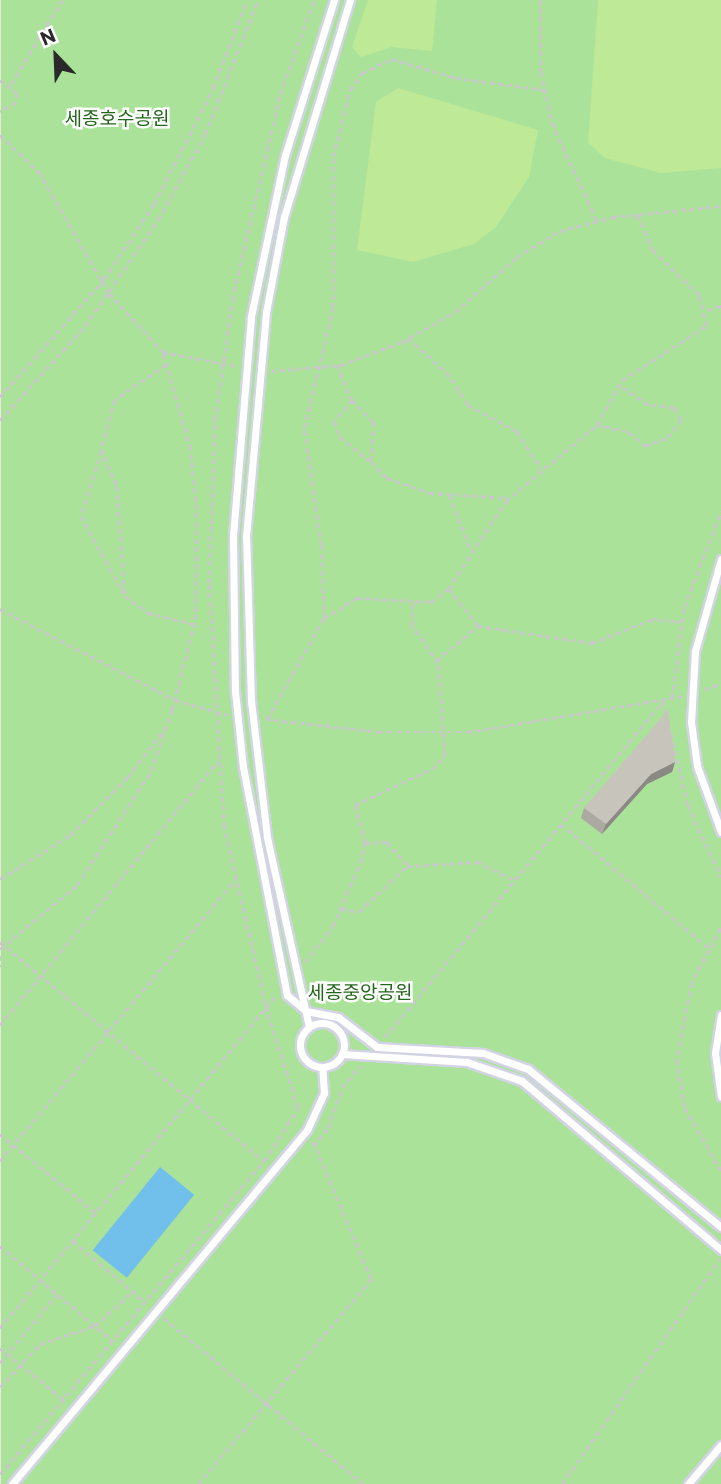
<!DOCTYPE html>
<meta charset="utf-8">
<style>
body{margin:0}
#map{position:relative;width:721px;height:1484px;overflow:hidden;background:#ece7dc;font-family:Commissioner,"Noto Sans KR",sans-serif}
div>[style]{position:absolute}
.green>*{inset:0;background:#abe29a;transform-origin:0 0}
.pitch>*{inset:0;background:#bee996}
.water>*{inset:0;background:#71c0ec;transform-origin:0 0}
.path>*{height:2.5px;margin-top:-1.25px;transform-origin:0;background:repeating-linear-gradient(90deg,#c8c8c8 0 5px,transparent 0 8.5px)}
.roads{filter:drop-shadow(2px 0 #d2d3e3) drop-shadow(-2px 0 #d2d3e3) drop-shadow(0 2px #d2d3e3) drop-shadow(0 -2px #d2d3e3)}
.lane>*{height:7px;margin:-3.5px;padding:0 3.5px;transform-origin:3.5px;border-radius:3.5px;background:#fff}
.lane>.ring{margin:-3.5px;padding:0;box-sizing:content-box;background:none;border:7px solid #fff;border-radius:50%}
.wall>*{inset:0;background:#aba9a2}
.shaded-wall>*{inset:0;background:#8b8984}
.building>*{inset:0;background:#c7c4bc}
span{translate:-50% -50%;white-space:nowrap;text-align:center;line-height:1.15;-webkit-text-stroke:5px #fff;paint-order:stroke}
.park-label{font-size:19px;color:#24661b}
.north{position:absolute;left:21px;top:21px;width:70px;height:70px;-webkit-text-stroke:5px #fff;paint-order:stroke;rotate:337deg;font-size:19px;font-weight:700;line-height:28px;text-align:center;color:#2a2a2a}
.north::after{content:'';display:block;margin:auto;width:24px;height:32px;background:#2a2a2a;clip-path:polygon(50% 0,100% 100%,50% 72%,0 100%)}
</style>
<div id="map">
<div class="green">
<div style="left:1px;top:0;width:720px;height:1484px"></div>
</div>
<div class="pitch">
<div style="clip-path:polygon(368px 0,437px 0,432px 51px,392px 47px,361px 57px,352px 47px)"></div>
<div style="clip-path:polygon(598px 0,721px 0,721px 168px,661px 173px,605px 158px,588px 143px)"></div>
<div style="clip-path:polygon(398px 88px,538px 130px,529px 177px,496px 227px,474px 244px,413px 262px,357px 250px,376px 102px)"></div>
</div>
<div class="water">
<div style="left:160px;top:1167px;width:44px;height:107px;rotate:39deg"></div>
</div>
<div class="path">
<div style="left:541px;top:0;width:72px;rotate:90deg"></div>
<div style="left:541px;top:72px;width:52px;rotate:77.8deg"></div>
<div style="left:552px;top:123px;width:108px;rotate:65.3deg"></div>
<div style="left:0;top:80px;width:21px;rotate:37deg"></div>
<div style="left:17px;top:93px;width:10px;rotate:96deg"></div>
<div style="left:16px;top:103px;width:18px;rotate:151deg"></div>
<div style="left:11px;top:84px;width:98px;rotate:-58.7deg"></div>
<div style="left:0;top:135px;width:54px;rotate:43.5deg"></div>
<div style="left:39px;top:172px;width:140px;rotate:60deg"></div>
<div style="left:109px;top:293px;width:80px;rotate:47.5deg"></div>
<div style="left:163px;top:352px;width:75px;rotate:10.7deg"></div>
<div style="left:708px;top:310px;width:14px;rotate:-17deg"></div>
<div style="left:408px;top:338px;width:51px;rotate:41.8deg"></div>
<div style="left:446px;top:372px;width:40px;rotate:56deg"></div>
<div style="left:468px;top:405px;width:55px;rotate:28deg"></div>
<div style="left:517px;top:431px;width:45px;rotate:57.7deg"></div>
<div style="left:166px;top:365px;width:62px;rotate:145.5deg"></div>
<div style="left:115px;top:400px;width:51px;rotate:105.9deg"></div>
<div style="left:101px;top:449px;width:40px;rotate:66.6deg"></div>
<div style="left:117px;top:486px;width:110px;rotate:85.8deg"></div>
<div style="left:125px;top:596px;width:29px;rotate:36deg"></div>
<div style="left:148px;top:613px;width:46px;rotate:13.7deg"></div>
<div style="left:337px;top:365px;width:38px;rotate:67deg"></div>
<div style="left:352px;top:400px;width:31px;rotate:45deg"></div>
<div style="left:374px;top:422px;width:40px;rotate:94.3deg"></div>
<div style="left:371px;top:462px;width:23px;rotate:45deg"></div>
<div style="left:387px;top:478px;width:46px;rotate:19.2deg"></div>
<div style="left:430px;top:493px;width:79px;rotate:3.6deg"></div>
<div style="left:271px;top:371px;width:70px;rotate:-4.9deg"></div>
<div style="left:341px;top:365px;width:65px;rotate:-20.7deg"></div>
<div style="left:402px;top:342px;width:61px;rotate:-29.5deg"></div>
<div style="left:455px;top:312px;width:83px;rotate:-41.6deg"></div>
<div style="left:517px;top:257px;width:50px;rotate:-31.2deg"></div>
<div style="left:560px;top:231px;width:55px;rotate:-14.8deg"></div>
<div style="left:613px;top:217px;width:109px;rotate:-5.8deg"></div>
<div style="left:0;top:397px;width:157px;rotate:-48.6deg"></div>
<div style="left:104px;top:279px;width:90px;rotate:-56.3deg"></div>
<div style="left:154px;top:204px;width:130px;rotate:-63deg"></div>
<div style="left:213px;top:88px;width:94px;rotate:-68.9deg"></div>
<div style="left:352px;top:400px;width:28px;rotate:129deg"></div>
<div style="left:334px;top:422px;width:16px;rotate:68deg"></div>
<div style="left:340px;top:437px;width:38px;rotate:39deg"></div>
<div style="left:0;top:420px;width:127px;rotate:-47.9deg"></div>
<div style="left:85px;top:326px;width:129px;rotate:-55.4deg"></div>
<div style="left:158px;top:220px;width:98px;rotate:-61.3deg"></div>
<div style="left:205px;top:134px;width:144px;rotate:-68.4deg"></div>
<div style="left:597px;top:425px;width:33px;rotate:12deg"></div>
<div style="left:629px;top:432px;width:21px;rotate:41deg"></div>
<div style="left:645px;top:446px;width:25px;rotate:-21deg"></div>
<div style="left:668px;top:437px;width:21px;rotate:-53deg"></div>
<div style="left:681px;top:420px;width:14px;rotate:-120deg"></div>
<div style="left:674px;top:408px;width:26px;rotate:-173deg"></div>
<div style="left:648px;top:405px;width:34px;rotate:-146deg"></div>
<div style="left:102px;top:451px;width:68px;rotate:107.9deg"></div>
<div style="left:81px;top:516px;width:90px;rotate:60.9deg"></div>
<div style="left:449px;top:495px;width:59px;rotate:68.2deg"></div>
<div style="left:0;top:609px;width:197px;rotate:27.5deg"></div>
<div style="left:175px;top:700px;width:55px;rotate:15.8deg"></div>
<div style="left:324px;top:618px;width:39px;rotate:-31deg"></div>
<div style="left:357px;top:598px;width:74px;rotate:3.1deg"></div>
<div style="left:431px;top:602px;width:21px;rotate:-37deg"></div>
<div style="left:448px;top:589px;width:105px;rotate:-56.6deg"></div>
<div style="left:506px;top:501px;width:119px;rotate:-39.9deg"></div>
<div style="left:597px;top:425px;width:51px;rotate:-60.9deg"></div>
<div style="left:622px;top:380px;width:100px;rotate:-32.7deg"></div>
<div style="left:706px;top:326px;width:32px;rotate:-103deg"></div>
<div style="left:699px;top:295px;width:64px;rotate:-136.3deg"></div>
<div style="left:653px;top:251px;width:41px;rotate:-114.7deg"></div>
<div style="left:478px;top:626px;width:115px;rotate:8.5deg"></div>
<div style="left:592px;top:643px;width:66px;rotate:-21.5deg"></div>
<div style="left:653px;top:619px;width:28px;rotate:6deg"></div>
<div style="left:437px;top:660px;width:53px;rotate:-39.7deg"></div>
<div style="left:478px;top:626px;width:48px;rotate:-129deg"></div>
<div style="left:705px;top:689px;width:17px;rotate:-17deg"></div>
<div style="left:672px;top:698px;width:92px;rotate:-82.5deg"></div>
<div style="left:684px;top:607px;width:103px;rotate:-68.9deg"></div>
<div style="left:266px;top:719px;width:115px;rotate:6.5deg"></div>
<div style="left:380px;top:732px;width:88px"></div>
<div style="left:468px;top:732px;width:217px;rotate:-9.5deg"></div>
<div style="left:267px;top:719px;width:116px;rotate:-60.6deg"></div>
<div style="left:324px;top:618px;width:73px;rotate:-92.4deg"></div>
<div style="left:321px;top:545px;width:118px;rotate:-98.3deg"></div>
<div style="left:304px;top:428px;width:123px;rotate:-76.4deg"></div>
<div style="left:333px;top:308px;width:151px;rotate:-90deg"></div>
<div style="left:333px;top:157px;width:69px;rotate:-75.8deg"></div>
<div style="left:350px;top:90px;width:21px;rotate:-55deg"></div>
<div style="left:362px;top:73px;width:33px;rotate:-25deg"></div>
<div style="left:392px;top:59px;width:67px;rotate:16.5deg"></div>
<div style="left:456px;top:78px;width:90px;rotate:7.7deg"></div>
<div style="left:561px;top:824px;width:196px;rotate:40deg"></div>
<div style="left:365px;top:843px;width:22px;rotate:-3deg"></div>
<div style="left:387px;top:842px;width:30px;rotate:48deg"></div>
<div style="left:0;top:879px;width:83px;rotate:-32.2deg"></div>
<div style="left:70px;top:835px;width:82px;rotate:-45deg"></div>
<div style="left:128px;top:777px;width:63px;rotate:-52.8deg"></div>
<div style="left:341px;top:909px;width:18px;rotate:9deg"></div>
<div style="left:359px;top:912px;width:66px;rotate:-43.8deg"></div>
<div style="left:407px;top:866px;width:71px;rotate:-3.2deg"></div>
<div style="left:478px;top:862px;width:40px;rotate:26.6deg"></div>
<div style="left:721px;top:928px;width:62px;rotate:117.8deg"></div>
<div style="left:692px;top:983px;width:78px;rotate:101deg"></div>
<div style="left:677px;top:1060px;width:49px;rotate:80.5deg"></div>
<div style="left:685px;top:1108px;width:72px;rotate:59.9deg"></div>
<div style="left:0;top:942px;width:343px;rotate:39.7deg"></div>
<div style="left:0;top:949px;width:100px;rotate:-39.7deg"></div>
<div style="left:77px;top:885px;width:136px;rotate:-57deg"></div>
<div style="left:151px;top:771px;width:65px;rotate:-71deg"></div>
<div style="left:172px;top:710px;width:93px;rotate:-75.7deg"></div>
<div style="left:195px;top:620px;width:110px;rotate:-89.5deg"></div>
<div style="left:196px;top:510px;width:61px;rotate:-95.6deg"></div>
<div style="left:190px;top:449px;width:100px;rotate:-105.7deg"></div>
<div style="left:0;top:956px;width:11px;rotate:90deg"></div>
<div style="left:305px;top:962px;width:46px;rotate:-52.1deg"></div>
<div style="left:333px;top:926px;width:69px;rotate:-66.8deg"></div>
<div style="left:360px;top:863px;width:21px;rotate:-76deg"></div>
<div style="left:365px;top:843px;width:39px;rotate:-105deg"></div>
<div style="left:355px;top:805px;width:85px;rotate:-25.1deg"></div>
<div style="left:432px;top:769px;width:19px;rotate:-47deg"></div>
<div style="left:445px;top:755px;width:92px;rotate:-94.4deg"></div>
<div style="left:438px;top:663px;width:45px;rotate:-125.1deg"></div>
<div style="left:412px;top:626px;width:23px;rotate:-88deg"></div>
<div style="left:0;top:1025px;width:342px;rotate:-50.5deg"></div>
<div style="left:385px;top:1037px;width:436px;rotate:-50.4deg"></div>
<div style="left:663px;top:701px;width:107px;rotate:76.5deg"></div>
<div style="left:688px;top:805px;width:79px;rotate:65.4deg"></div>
<div style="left:0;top:1134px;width:123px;rotate:39.4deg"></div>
<div style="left:314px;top:1146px;width:23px;rotate:-52deg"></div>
<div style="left:328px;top:1128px;width:43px;rotate:-71.1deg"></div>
<div style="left:342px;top:1087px;width:28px;rotate:-48deg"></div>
<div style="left:0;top:1161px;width:368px;rotate:-50.1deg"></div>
<div style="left:73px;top:1241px;width:94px;rotate:40.3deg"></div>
<div style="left:0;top:1246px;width:148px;rotate:40.1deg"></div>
<div style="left:164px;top:1318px;width:259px;rotate:39.8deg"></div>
<div style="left:0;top:1328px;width:432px;rotate:-50.3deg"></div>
<div style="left:0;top:1348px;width:81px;rotate:39deg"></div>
<div style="left:0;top:1363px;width:89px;rotate:-50.4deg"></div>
<div style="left:0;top:1387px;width:59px;rotate:-47.1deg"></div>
<div style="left:40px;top:1344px;width:58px;rotate:-18.1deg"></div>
<div style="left:95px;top:1326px;width:50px;rotate:-42.6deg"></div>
<div style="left:0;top:1474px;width:409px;rotate:-49.9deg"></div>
<div style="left:264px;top:1161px;width:63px;rotate:-57.3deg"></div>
<div style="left:298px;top:1108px;width:101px;rotate:-107.9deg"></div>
<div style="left:267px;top:1012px;width:190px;rotate:-103.1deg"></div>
<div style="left:224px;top:827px;width:244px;rotate:-93.5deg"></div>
<div style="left:209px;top:583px;width:163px;rotate:-87.9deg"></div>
<div style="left:215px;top:420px;width:121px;rotate:-81.9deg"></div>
<div style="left:232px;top:300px;width:212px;rotate:-76.9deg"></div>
<div style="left:280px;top:94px;width:100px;rotate:-70.1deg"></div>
<div style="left:198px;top:1484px;width:268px;rotate:-49.8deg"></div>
<div style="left:371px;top:1279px;width:151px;rotate:-113deg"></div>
<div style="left:562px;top:1484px;width:274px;rotate:-55deg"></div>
</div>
<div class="roads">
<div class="lane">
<div style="left:334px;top:0;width:163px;rotate:107.5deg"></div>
<div style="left:285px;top:155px;width:166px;rotate:101.9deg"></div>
<div style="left:251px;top:317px;width:220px;rotate:94.7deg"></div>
<div style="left:233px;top:536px;width:155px;rotate:89.3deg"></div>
<div style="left:235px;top:691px;width:76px;rotate:84deg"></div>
<div style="left:243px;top:767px;width:232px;rotate:79.1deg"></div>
<div style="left:287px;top:995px;width:25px;rotate:40deg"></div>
<div style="left:306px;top:1011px;width:33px;rotate:11deg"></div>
<div style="left:338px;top:1017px;width:49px;rotate:37.6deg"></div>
<div style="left:377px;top:1047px;width:106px;rotate:3.2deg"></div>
<div style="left:483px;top:1053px;width:48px;rotate:19.6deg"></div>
<div style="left:528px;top:1069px;width:249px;rotate:39.3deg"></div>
<div style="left:721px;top:559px;width:96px;rotate:105.8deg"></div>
<div style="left:695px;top:651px;width:71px;rotate:93.2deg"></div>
<div style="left:691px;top:722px;width:44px;rotate:82.2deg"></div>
<div style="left:697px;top:766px;width:70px;rotate:70deg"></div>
<div style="left:721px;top:1015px;width:38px;rotate:99deg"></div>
<div style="left:715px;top:1053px;width:44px;rotate:82.2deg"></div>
<div class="ring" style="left:300px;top:1023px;width:37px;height:37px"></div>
<div style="left:309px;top:1027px;width:195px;rotate:-102.5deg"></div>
<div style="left:267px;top:837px;width:137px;rotate:-96.7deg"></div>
<div style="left:251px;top:701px;width:164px;rotate:-91.7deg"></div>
<div style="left:246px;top:537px;width:226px;rotate:-84.9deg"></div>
<div style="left:266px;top:312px;width:97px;rotate:-79.3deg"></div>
<div style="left:284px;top:217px;width:227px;rotate:-73.1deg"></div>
<div style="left:342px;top:1054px;width:125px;rotate:3.7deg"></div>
<div style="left:467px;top:1062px;width:58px;rotate:19.1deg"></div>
<div style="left:522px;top:1081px;width:261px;rotate:40.3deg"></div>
<div style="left:12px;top:1484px;width:461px;rotate:-50.2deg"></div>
<div style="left:307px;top:1130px;width:41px;rotate:-65.3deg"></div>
<div style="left:324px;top:1093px;width:26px;rotate:-94deg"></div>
<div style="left:688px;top:1484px;width:51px;rotate:-49.8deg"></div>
</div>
</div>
<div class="wall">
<div style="clip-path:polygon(675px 762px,672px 772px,647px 784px,602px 834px,581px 818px,584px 808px)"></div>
</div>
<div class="shaded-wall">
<div style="clip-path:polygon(675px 762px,672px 772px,647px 784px,602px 834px,606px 824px,651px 774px)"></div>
</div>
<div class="building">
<div style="clip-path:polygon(668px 710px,675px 762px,651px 774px,606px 824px,584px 808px)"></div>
</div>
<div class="park-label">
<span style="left:117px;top:118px">세종호수공원</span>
<span style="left:360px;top:992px">세종중앙공원</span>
</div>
<div class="north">N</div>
</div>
